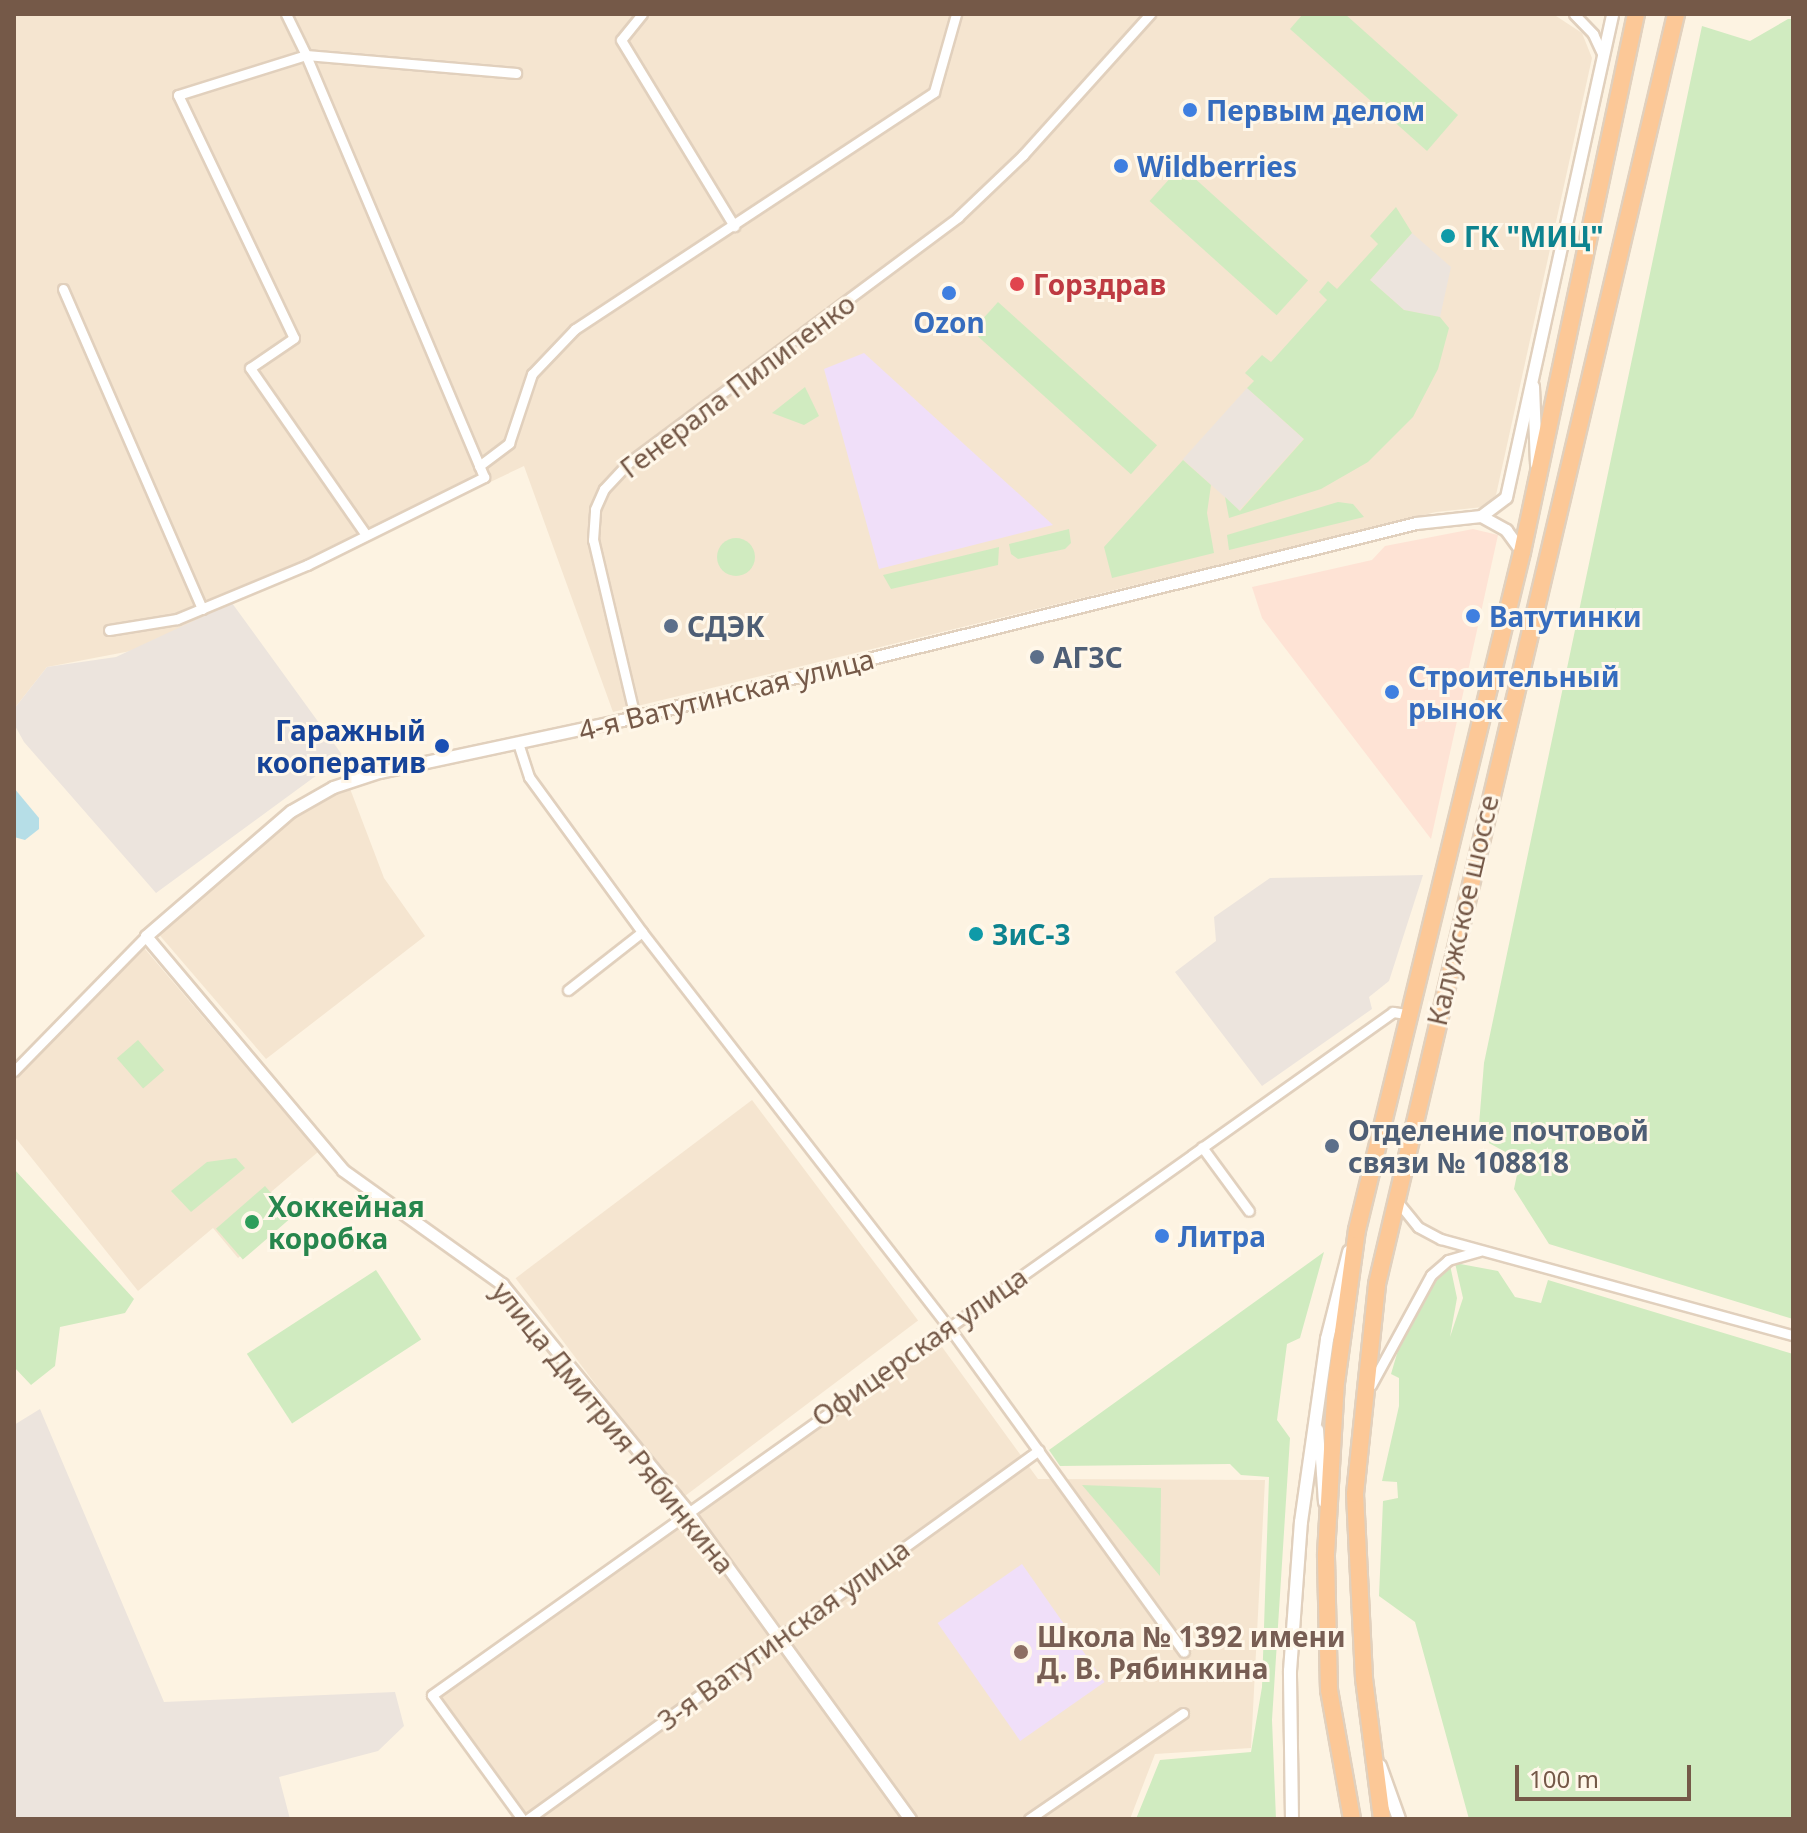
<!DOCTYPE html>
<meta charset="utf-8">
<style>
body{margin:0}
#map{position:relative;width:1807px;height:1833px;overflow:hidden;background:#fdf3e2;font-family:"Noto Sans",sans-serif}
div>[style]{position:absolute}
.residential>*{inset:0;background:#f5e5d0;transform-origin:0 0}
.commercial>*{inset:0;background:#fee3d5}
.industrial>*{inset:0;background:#ece4dd;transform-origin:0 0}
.education>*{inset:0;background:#f0dff9;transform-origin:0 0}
.green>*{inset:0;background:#d0ebc0;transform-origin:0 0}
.round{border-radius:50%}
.water>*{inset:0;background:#b6dee7}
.roads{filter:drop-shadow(2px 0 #e1d0bd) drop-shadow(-2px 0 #e1d0bd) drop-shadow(0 2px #e1d0bd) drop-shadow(0 -2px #e1d0bd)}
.minor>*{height:9px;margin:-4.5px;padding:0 4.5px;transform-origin:4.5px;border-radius:4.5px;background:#fff}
.tertiary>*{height:11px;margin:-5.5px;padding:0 5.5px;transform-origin:5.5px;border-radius:5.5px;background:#fff}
.secondary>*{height:12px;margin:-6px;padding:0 6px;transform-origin:6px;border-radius:6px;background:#fff}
.trunk>*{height:16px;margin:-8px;padding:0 8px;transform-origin:8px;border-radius:8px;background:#fcc897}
.dots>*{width:22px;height:22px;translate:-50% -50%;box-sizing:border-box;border:4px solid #fff7e9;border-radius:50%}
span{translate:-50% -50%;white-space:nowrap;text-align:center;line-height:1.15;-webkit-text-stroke:6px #fff7e9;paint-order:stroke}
.shop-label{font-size:28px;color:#366cbe;font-weight:700}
.left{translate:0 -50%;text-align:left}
.culture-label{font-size:28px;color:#0d838f;font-weight:700}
.health-label{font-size:28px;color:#be3a42;font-weight:700}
.street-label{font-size:28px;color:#755948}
.service-label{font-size:28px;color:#4e5e75;font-weight:700}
.transit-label{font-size:28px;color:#164399;font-weight:700}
.right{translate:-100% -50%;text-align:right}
.leisure-label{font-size:28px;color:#27864d;font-weight:700}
.education-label{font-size:28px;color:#785e54;font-weight:700}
.frame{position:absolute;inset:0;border:16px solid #755948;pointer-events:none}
.scale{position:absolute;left:1515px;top:1765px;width:176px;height:36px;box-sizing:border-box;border:4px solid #755948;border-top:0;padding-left:10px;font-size:24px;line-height:28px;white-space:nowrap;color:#755948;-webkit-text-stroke:6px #fff7e9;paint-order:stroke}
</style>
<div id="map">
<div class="residential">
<div style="clip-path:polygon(14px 14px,1553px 14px,1582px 33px,1592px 58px,1496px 495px,1483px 507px,1436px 512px,613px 712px,524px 466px,136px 650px,47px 667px,14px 709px)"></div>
<div style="clip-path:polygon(349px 786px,384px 878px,425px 936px,266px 1059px,156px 931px,295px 814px)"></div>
<div style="clip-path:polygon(139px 942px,318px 1152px,271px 1192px,292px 1217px,238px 1258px,213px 1228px,138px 1291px,14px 1136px,14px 1071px)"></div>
<div style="left:752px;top:1100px;width:276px;height:296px;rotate:53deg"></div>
<div style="clip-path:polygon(937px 1340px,1038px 1479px,1265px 1480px,1251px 1748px,1155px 1754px,1130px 1819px,522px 1819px,435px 1698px)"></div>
</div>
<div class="commercial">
<div style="clip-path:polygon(1473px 529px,1498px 535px,1431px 839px,1262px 618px,1252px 587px,1372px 560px,1385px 546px)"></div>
</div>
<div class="industrial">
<div style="clip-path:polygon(1412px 233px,1451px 267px,1440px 317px,1404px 310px,1370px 280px)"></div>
<div style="left:1247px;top:388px;width:76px;height:96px;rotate:42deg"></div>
<div style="clip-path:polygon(232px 603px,343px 756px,156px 893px,24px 742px,14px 724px,14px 709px,47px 667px,116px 657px)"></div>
<div style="clip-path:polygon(1423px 875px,1389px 981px,1369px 997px,1372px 1009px,1262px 1086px,1175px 972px,1216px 941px,1214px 917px,1270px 878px)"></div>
<div style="clip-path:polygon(40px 1409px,164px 1702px,395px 1692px,404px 1726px,378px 1751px,279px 1777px,290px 1819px,14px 1819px,14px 1425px)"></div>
</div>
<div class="education">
<div style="clip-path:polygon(864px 353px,1053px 525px,879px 569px,824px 369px)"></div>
<div style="left:1022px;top:1564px;width:144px;height:103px;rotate:55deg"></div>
</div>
<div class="green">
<div style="clip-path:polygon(1303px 14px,1345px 14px,1458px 115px,1427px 151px,1290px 29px)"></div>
<div style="clip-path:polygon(1788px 19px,1793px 19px,1793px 1319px,1549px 1244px,1514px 1189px,1520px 1160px,1478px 1137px,1484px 1063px,1702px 26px,1750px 41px)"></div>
<div style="left:1181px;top:166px;width:171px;height:47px;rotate:42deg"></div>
<div style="clip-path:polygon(1396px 207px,1412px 233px,1370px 280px,1404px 310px,1440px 317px,1449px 328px,1438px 369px,1413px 417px,1368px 462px,1321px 489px,1229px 518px,1225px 497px,1240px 511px,1304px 439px,1247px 388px,1254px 381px,1245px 373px,1262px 355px,1271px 362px,1327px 300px,1319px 292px,1328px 281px,1337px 289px,1378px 244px,1370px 236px)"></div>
<div style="left:998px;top:302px;width:214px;height:39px;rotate:42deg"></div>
<div style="clip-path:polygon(805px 387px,819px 416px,804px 425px,772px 413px)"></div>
<div style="clip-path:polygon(1183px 460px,1211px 485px,1207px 513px,1214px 553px,1112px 578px,1104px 547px)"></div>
<div style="clip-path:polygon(1338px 502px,1353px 504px,1364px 517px,1229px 550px,1227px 535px)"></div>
<div style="clip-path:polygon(1069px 529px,1071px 543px,1065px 549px,1018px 559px,1011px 554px,1009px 544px)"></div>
<div class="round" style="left:717px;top:538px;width:38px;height:38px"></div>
<div style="clip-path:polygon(999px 547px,998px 565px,891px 589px,883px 575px)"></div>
<div style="left:138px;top:1040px;width:40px;height:28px;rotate:49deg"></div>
<div style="clip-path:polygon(236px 1158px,245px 1168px,191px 1212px,171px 1191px,207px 1162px)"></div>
<div style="clip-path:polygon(14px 1169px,134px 1299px,125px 1313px,60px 1327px,55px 1366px,31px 1385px,14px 1367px)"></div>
<div style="left:265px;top:1186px;width:41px;height:65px;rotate:49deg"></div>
<div style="clip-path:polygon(1324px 1252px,1300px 1338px,1287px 1344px,1277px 1420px,1290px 1438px,1272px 1720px,1276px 1819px,1136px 1819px,1160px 1760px,1251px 1752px,1262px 1687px,1269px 1477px,1241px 1475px,1230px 1464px,1060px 1466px,1049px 1450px)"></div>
<div style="clip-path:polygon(1455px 1263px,1498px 1271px,1515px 1297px,1541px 1303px,1548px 1280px,1793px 1354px,1793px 1819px,1469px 1819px,1415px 1622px,1379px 1596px,1383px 1501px,1398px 1498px,1397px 1482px,1382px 1481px,1399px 1406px,1399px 1378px,1391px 1374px,1411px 1306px,1435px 1273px,1450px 1265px,1457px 1298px,1450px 1337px,1463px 1298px)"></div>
<div style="left:376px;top:1270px;width:83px;height:154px;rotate:57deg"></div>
<div style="clip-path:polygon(1082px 1485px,1161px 1488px,1160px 1576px)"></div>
</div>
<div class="water">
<div style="clip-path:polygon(14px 788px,39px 818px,39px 829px,25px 840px,14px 837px)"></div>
</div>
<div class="roads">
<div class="minor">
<div style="left:286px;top:14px;width:46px;rotate:64deg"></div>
<div style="left:306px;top:55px;width:211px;rotate:4.9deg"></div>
<div style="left:642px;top:14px;width:33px;rotate:129deg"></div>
<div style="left:621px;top:40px;width:218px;rotate:58.7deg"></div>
<div style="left:1574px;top:14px;width:28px;rotate:46deg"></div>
<div style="left:1593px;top:34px;width:23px;rotate:65deg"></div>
<div style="left:63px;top:289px;width:349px;rotate:66.5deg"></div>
<div style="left:479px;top:466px;width:38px;rotate:-37deg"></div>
<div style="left:509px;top:443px;width:73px;rotate:-71.6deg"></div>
<div style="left:532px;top:374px;width:62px;rotate:-46.3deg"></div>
<div style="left:575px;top:329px;width:430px;rotate:-33.4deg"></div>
<div style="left:934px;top:92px;width:81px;rotate:-74.2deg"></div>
<div style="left:109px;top:630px;width:69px;rotate:-9.2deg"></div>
<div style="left:177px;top:619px;width:141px;rotate:-22.6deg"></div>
<div style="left:307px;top:565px;width:198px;rotate:-26.4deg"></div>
<div style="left:484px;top:477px;width:458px;rotate:-112.9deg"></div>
<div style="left:306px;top:55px;width:134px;rotate:162.6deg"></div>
<div style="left:178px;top:95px;width:269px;rotate:64.5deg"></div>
<div style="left:294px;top:338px;width:53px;rotate:145.7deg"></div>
<div style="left:250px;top:368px;width:203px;rotate:55.2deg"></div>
<div style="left:635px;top:717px;width:182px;rotate:-103.3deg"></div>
<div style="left:593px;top:540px;width:31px;rotate:-86deg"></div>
<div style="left:595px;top:509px;width:22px;rotate:-66deg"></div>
<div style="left:604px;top:489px;width:34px;rotate:-47deg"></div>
<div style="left:627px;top:464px;width:413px;rotate:-36.7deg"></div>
<div style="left:958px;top:217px;width:90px;rotate:-43.6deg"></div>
<div style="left:1023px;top:155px;width:190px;rotate:-48deg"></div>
<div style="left:518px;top:743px;width:36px;rotate:72deg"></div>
<div style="left:529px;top:777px;width:192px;rotate:53.9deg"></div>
<div style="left:642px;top:932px;width:499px;rotate:52.2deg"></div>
<div style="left:948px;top:1326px;width:402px;rotate:54.1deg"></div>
<div style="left:568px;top:990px;width:94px;rotate:-38.1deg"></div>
<div style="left:14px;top:1071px;width:189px;rotate:-45.6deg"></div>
<div style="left:1202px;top:1147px;width:79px;rotate:53.7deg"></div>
<div style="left:1397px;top:1201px;width:33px;rotate:51deg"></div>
<div style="left:1418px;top:1227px;width:26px;rotate:28deg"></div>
<div style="left:1441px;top:1239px;width:365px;rotate:15.3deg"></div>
<div style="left:1371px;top:1385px;width:125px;rotate:-61.4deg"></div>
<div style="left:1431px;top:1275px;width:23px;rotate:-41deg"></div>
<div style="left:1448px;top:1260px;width:33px;rotate:-16deg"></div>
<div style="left:1318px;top:1429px;width:73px;rotate:86.1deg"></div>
<div style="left:522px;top:1819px;width:153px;rotate:-126deg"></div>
<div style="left:432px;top:1695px;width:1179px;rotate:-35.4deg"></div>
<div style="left:1393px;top:1012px;width:18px;rotate:9deg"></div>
<div style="left:528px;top:1819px;width:630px;rotate:-35.83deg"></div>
<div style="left:1029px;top:1819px;width:187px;rotate:-34.5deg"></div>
</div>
<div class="tertiary">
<div style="left:1533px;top:386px;width:78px;rotate:87.8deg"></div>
<div style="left:1481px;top:516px;width:31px;rotate:-37deg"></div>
<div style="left:1506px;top:497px;width:494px;rotate:-77.6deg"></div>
<div style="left:910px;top:1819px;width:382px;rotate:-125.9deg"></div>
<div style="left:686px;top:1509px;width:291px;rotate:-129.3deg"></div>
<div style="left:502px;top:1284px;width:196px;rotate:-144.4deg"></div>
<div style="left:343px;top:1170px;width:306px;rotate:-130.1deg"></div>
<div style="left:146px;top:936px;width:191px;rotate:-40.8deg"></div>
<div style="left:291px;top:811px;width:48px;rotate:-29.7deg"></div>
<div style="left:333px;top:787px;width:48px;rotate:-18.1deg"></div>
<div style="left:379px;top:772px;width:249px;rotate:-12.1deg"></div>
<div style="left:622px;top:720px;width:818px;rotate:-13.93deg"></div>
<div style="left:1416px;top:523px;width:65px;rotate:-6.1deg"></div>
<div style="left:1481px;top:516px;width:29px;rotate:29deg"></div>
<div style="left:1506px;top:530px;width:27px;rotate:54deg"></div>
</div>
<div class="secondary">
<div style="left:1380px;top:1766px;width:56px;rotate:70.3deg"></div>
<div style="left:1292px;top:1819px;width:148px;rotate:-90.8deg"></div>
<div style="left:1290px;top:1671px;width:149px;rotate:-85.8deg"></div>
<div style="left:1301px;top:1522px;width:185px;rotate:-81.9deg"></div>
<div style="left:1327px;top:1339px;width:90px;rotate:-75.8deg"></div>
</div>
<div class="trunk">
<div style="left:1352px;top:1819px;width:131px;rotate:-100.1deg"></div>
<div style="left:1329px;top:1690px;width:136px;rotate:-91.3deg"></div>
<div style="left:1326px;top:1554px;width:171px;rotate:-86.7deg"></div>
<div style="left:1336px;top:1383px;width:154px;rotate:-82.2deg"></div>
<div style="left:1357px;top:1230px;width:698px;rotate:-76.32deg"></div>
<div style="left:1522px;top:552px;width:550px;rotate:-78.04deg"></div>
<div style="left:1382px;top:1819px;width:142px;rotate:-97.3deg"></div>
<div style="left:1364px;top:1678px;width:184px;rotate:-92.8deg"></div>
<div style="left:1355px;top:1494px;width:211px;rotate:-84deg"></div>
<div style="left:1377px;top:1284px;width:1305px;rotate:-76.75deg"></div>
</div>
</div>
<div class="dots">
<div style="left:1190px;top:110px;background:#3f7fe0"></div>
<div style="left:1121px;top:166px;background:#3f7fe0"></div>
<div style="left:1448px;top:236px;background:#0f9aa8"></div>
<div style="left:1017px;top:284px;background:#e0444e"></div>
<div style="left:949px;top:293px;background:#3f7fe0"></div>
<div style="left:1473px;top:616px;background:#3f7fe0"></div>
<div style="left:671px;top:626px;background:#5c6f8a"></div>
<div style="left:1037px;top:657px;background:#5c6f8a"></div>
<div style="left:1392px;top:692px;background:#3f7fe0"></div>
<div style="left:442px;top:746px;background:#1a4fb4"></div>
<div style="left:976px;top:934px;background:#0f9aa8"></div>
<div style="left:1332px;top:1146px;background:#5c6f8a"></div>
<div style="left:252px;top:1222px;background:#2e9e5b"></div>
<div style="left:1162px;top:1236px;background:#3f7fe0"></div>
<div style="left:1021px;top:1652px;background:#8d6e63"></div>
</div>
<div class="shop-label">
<span class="left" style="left:1206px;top:110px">Первым делом</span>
<span class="left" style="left:1137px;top:166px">Wildberries</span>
<span style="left:949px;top:322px">Ozon</span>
<span class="left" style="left:1489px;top:616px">Ватутинки</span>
<span class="left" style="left:1408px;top:692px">Строительный<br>рынок</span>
<span class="left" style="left:1178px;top:1236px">Литра</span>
</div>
<div class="culture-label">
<span class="left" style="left:1464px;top:236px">ГК "МИЦ"</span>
<span class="left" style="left:992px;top:934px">ЗиС-3</span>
</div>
<div class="health-label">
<span class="left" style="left:1033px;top:284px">Горздрав</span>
</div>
<div class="street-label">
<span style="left:737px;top:385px;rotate:-37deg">Генерала Пилипенко</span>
<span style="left:726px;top:694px;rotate:-14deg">4-я Ватутинская улица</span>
<span style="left:1462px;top:910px;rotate:-77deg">Калужское шоссе</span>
<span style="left:919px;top:1346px;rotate:-35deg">Офицерская улица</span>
<span style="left:614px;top:1427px;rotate:51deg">улица Дмитрия Рябинкина</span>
<span style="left:783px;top:1634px;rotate:-36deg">3-я Ватутинская улица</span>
</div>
<div class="service-label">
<span class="left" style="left:687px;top:626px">СДЭК</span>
<span class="left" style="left:1053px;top:657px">АГЗС</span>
<span class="left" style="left:1348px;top:1146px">Отделение почтовой<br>связи № 108818</span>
</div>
<div class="transit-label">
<span class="right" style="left:426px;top:746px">Гаражный<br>кооператив</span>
</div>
<div class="leisure-label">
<span class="left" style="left:268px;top:1222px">Хоккейная<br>коробка</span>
</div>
<div class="education-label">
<span class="left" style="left:1037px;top:1652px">Школа № 1392 имени<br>Д. В. Рябинкина</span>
</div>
<div class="frame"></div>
<div class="scale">100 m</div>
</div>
